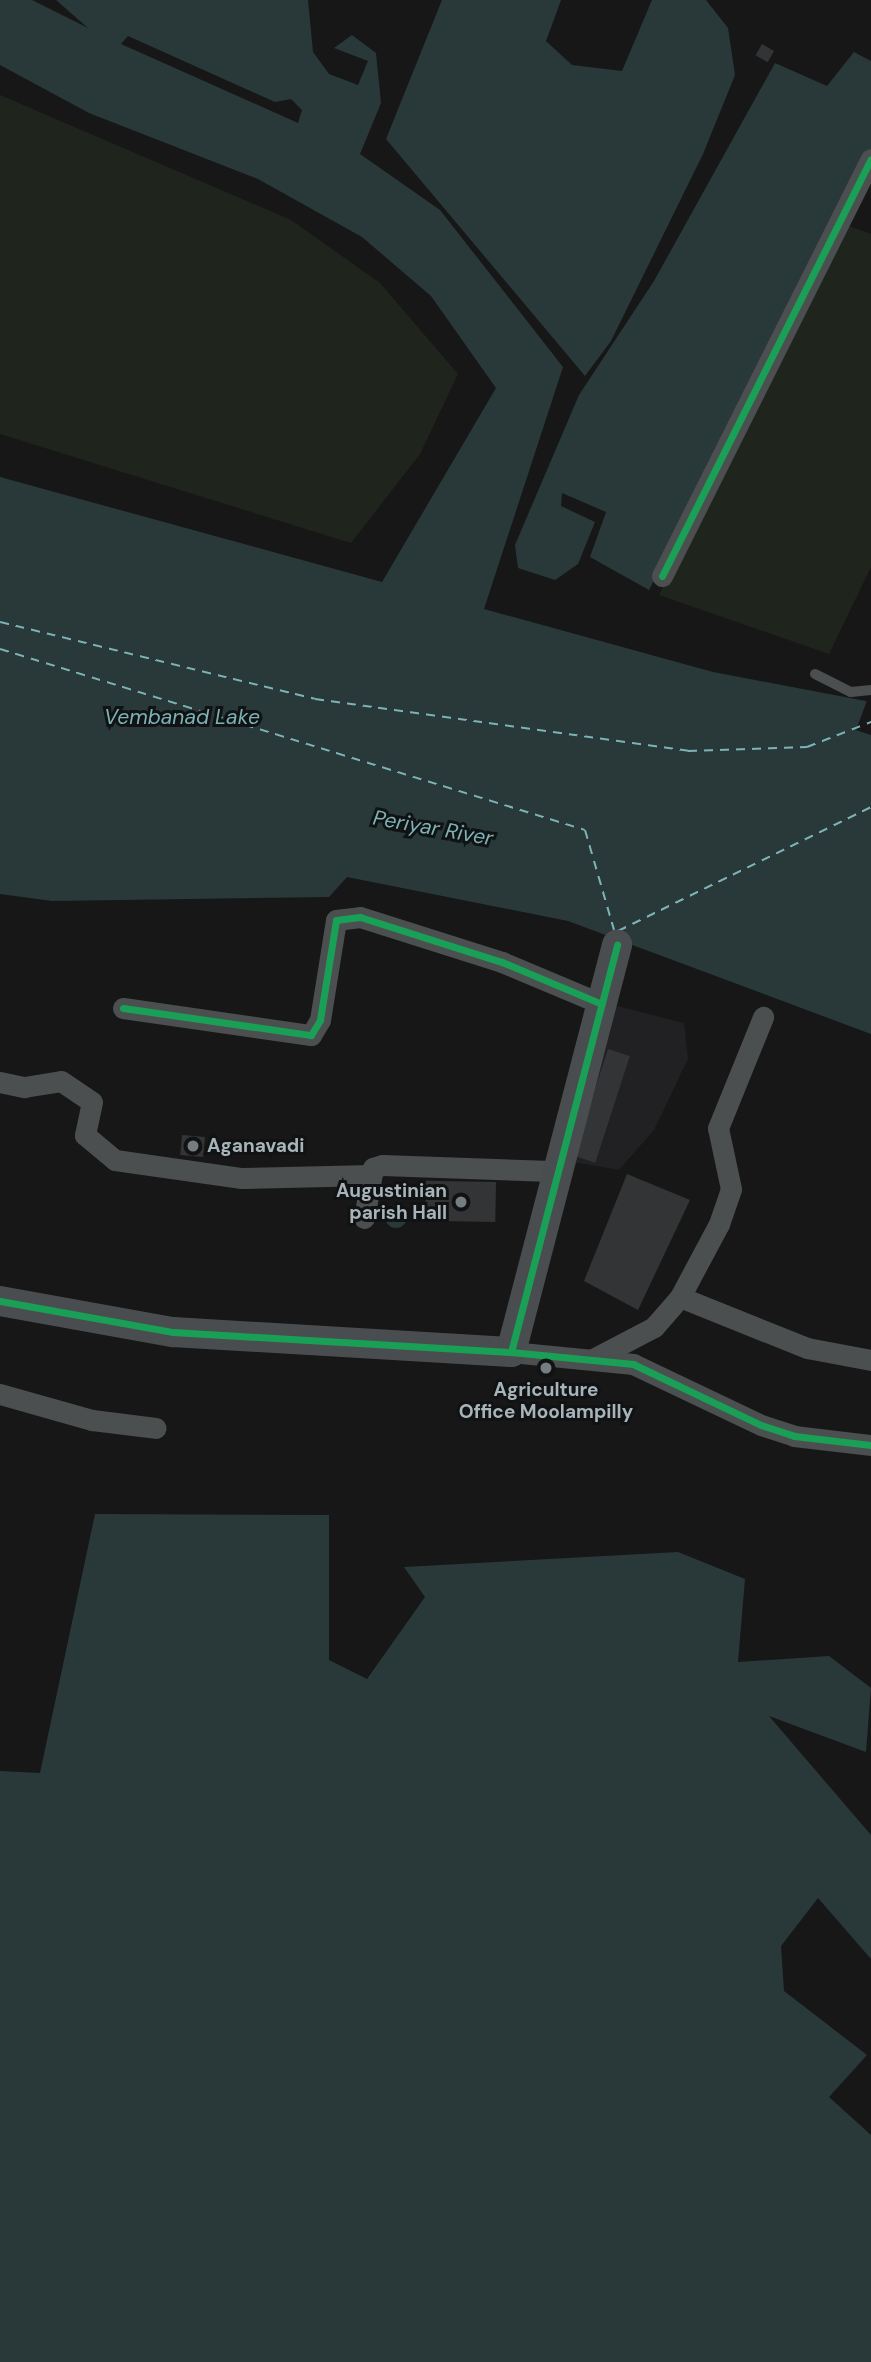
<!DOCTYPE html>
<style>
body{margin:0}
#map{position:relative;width:871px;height:2362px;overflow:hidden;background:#171717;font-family:"DM Sans",sans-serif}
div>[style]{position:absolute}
.built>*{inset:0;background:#212123}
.green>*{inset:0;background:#1f251d}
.water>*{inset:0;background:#29393a}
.round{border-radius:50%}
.pier>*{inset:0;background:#171717}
.ferry>*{height:2px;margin-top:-1px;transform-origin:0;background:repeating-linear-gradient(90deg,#7cb3b6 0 9px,transparent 0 16px)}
.building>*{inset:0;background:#333435;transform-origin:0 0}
.lane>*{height:10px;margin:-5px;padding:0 5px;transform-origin:5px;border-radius:5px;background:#4b4f50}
.street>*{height:21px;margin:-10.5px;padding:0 10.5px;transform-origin:10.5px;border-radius:10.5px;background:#4b4f50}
.secondary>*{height:30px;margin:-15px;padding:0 15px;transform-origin:15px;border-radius:15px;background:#4a4d4f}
.cycleway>*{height:7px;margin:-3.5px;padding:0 3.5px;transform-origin:3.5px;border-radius:3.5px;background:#1a9f57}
.dots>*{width:19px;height:19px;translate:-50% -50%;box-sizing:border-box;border:4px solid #111213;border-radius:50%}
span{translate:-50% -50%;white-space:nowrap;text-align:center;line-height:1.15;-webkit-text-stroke:6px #111213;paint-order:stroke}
.poi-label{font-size:19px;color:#a7b4b9;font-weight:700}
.left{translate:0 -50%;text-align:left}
.right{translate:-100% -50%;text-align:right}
.water-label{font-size:21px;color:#7cb3b6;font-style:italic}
</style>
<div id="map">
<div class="built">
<div style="clip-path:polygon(613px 1005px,684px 1023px,688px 1059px,654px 1130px,619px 1170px,567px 1161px)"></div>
</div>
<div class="green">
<div style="clip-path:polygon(0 95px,291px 220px,380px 283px,458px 374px,420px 454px,351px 543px,0 434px)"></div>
<div style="clip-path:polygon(846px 225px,871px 234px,871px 567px,829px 654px,659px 595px)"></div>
</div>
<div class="water">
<div style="clip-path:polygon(evenodd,0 0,32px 0,88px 28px,56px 0,308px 0,313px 52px,329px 74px,358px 85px,368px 61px,334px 48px,352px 35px,376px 53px,381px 103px,360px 154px,440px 210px,563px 367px,484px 609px,713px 672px,871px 702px,871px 1034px,568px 921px,347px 877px,329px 897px,52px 901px,0 894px,0 477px,382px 582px,496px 388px,431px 296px,362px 237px,258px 179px,89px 113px,0 65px,0 0,128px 36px,275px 102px,291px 99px,302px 110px,298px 123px,121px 44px,128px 36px)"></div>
<div style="clip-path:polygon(442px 0,561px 0,546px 41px,572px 65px,622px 71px,652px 0,706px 0,728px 28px,735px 75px,703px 154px,611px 341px,585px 376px,386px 139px)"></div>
<div style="clip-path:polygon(854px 52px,871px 61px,871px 151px,649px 590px,590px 557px,606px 512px,562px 493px,561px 506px,595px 522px,578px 564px,555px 580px,518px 568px,515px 545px,579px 395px,654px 281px,775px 63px,827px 86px)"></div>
<div class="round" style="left:385px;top:1206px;width:22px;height:22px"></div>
<div style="clip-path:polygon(95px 1514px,329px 1515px,329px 1660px,367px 1679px,425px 1597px,404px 1567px,678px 1552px,745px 1579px,738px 1662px,829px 1656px,871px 1688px,866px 1752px,769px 1716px,871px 1835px,871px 1959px,818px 1898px,781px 1946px,784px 1991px,867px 2055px,829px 2097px,871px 2135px,871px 2362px,0 2362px,0 1771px,40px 1773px)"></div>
</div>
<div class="pier">
<div style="clip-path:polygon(868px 698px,871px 699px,871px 735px,856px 730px)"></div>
</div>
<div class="ferry">
<div style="left:0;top:622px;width:324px;rotate:13.7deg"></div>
<div style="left:315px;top:699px;width:377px;rotate:7.9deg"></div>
<div style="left:688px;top:751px;width:119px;rotate:-1.9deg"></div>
<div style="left:807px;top:747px;width:69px;rotate:-21.3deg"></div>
<div style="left:0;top:649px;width:612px;rotate:17.19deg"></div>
<div style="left:585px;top:830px;width:104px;rotate:73.8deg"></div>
<div style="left:618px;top:931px;width:282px;rotate:-26.1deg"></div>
</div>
<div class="building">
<div style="left:762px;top:44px;width:14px;height:13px;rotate:30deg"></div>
<div style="left:608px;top:1049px;width:23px;height:112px;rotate:18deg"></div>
<div style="left:182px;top:1135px;width:23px;height:20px;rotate:5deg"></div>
<div style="clip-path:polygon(627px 1174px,690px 1200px,638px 1310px,584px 1281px)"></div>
<div style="left:496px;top:1182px;width:40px;height:70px;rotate:91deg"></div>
</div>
<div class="lane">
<div style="left:815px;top:674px;width:40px;rotate:26.6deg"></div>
<div style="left:851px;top:692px;width:20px;rotate:-6deg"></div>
</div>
<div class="street">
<div style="left:662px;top:576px;width:466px;rotate:-63.4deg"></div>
<div style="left:123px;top:1008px;width:190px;rotate:8.2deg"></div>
<div style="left:311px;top:1035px;width:17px;rotate:-59deg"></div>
<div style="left:320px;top:1020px;width:101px;rotate:-80.9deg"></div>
<div style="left:336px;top:920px;width:24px;rotate:-7deg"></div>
<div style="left:360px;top:917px;width:149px;rotate:17.6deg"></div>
<div style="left:502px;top:962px;width:108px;rotate:22.8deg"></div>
<div style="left:0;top:1082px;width:25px;rotate:12deg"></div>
<div style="left:24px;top:1087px;width:37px;rotate:-9deg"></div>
<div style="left:61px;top:1081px;width:37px;rotate:34deg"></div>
<div style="left:92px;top:1102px;width:34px;rotate:102deg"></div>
<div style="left:85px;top:1135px;width:39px;rotate:40deg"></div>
<div style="left:115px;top:1160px;width:128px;rotate:8.1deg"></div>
<div style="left:242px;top:1178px;width:129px;rotate:-1.3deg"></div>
<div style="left:364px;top:1218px;width:51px;rotate:-79.8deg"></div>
<div style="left:373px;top:1168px;width:9px;rotate:-18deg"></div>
<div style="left:382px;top:1165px;width:176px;rotate:2deg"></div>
<div style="left:680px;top:1297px;width:137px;rotate:21.9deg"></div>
<div style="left:807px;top:1348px;width:65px;rotate:10.6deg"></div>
<div style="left:511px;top:1352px;width:123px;rotate:5.6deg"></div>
<div style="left:633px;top:1364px;width:142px;rotate:25.5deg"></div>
<div style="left:761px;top:1425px;width:35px;rotate:18deg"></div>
<div style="left:794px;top:1436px;width:78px;rotate:6.7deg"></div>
<div style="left:593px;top:1359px;width:69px;rotate:-27.7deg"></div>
<div style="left:654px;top:1327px;width:40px;rotate:-49deg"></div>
<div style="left:680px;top:1297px;width:83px;rotate:-61.9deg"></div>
<div style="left:719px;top:1224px;width:37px;rotate:-71deg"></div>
<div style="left:731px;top:1189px;width:62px;rotate:-102deg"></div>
<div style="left:718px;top:1128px;width:120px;rotate:-67.9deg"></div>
<div style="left:0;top:1394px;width:96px;rotate:15.8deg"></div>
<div style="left:92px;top:1420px;width:64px;rotate:7.1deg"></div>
</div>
<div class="secondary">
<div style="left:0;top:1301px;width:176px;rotate:10.2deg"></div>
<div style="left:173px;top:1332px;width:339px;rotate:3.4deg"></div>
<div style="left:511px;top:1352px;width:421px;rotate:-75.4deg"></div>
</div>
<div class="cycleway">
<div style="left:662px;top:576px;width:466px;rotate:-63.4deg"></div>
<div style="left:123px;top:1008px;width:190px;rotate:8.2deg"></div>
<div style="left:311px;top:1035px;width:17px;rotate:-59deg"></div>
<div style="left:320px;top:1020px;width:101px;rotate:-80.9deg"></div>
<div style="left:336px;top:920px;width:24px;rotate:-7deg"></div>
<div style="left:360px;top:917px;width:149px;rotate:17.6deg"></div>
<div style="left:502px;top:962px;width:108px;rotate:22.8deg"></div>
<div style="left:0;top:1301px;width:176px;rotate:10.2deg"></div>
<div style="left:173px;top:1332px;width:339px;rotate:3.4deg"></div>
<div style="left:511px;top:1352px;width:421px;rotate:-75.4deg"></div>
<div style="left:511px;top:1352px;width:123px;rotate:5.6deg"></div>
<div style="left:633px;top:1364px;width:142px;rotate:25.5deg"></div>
<div style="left:761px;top:1425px;width:35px;rotate:18deg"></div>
<div style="left:794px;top:1436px;width:78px;rotate:6.7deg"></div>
</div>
<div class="dots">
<div style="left:193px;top:1146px;background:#757d80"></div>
<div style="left:461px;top:1202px;background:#757d80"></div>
<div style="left:546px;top:1368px;background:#757d80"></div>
</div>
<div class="poi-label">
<span class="left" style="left:207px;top:1146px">Aganavadi</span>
<span class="right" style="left:447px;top:1202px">Augustinian<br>parish Hall</span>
<span style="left:546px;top:1401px">Agriculture<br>Office Moolampilly</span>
</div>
<div class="water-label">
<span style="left:182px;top:717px">Vembanad Lake</span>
<span style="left:433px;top:828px;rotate:10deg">Periyar River</span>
</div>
</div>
